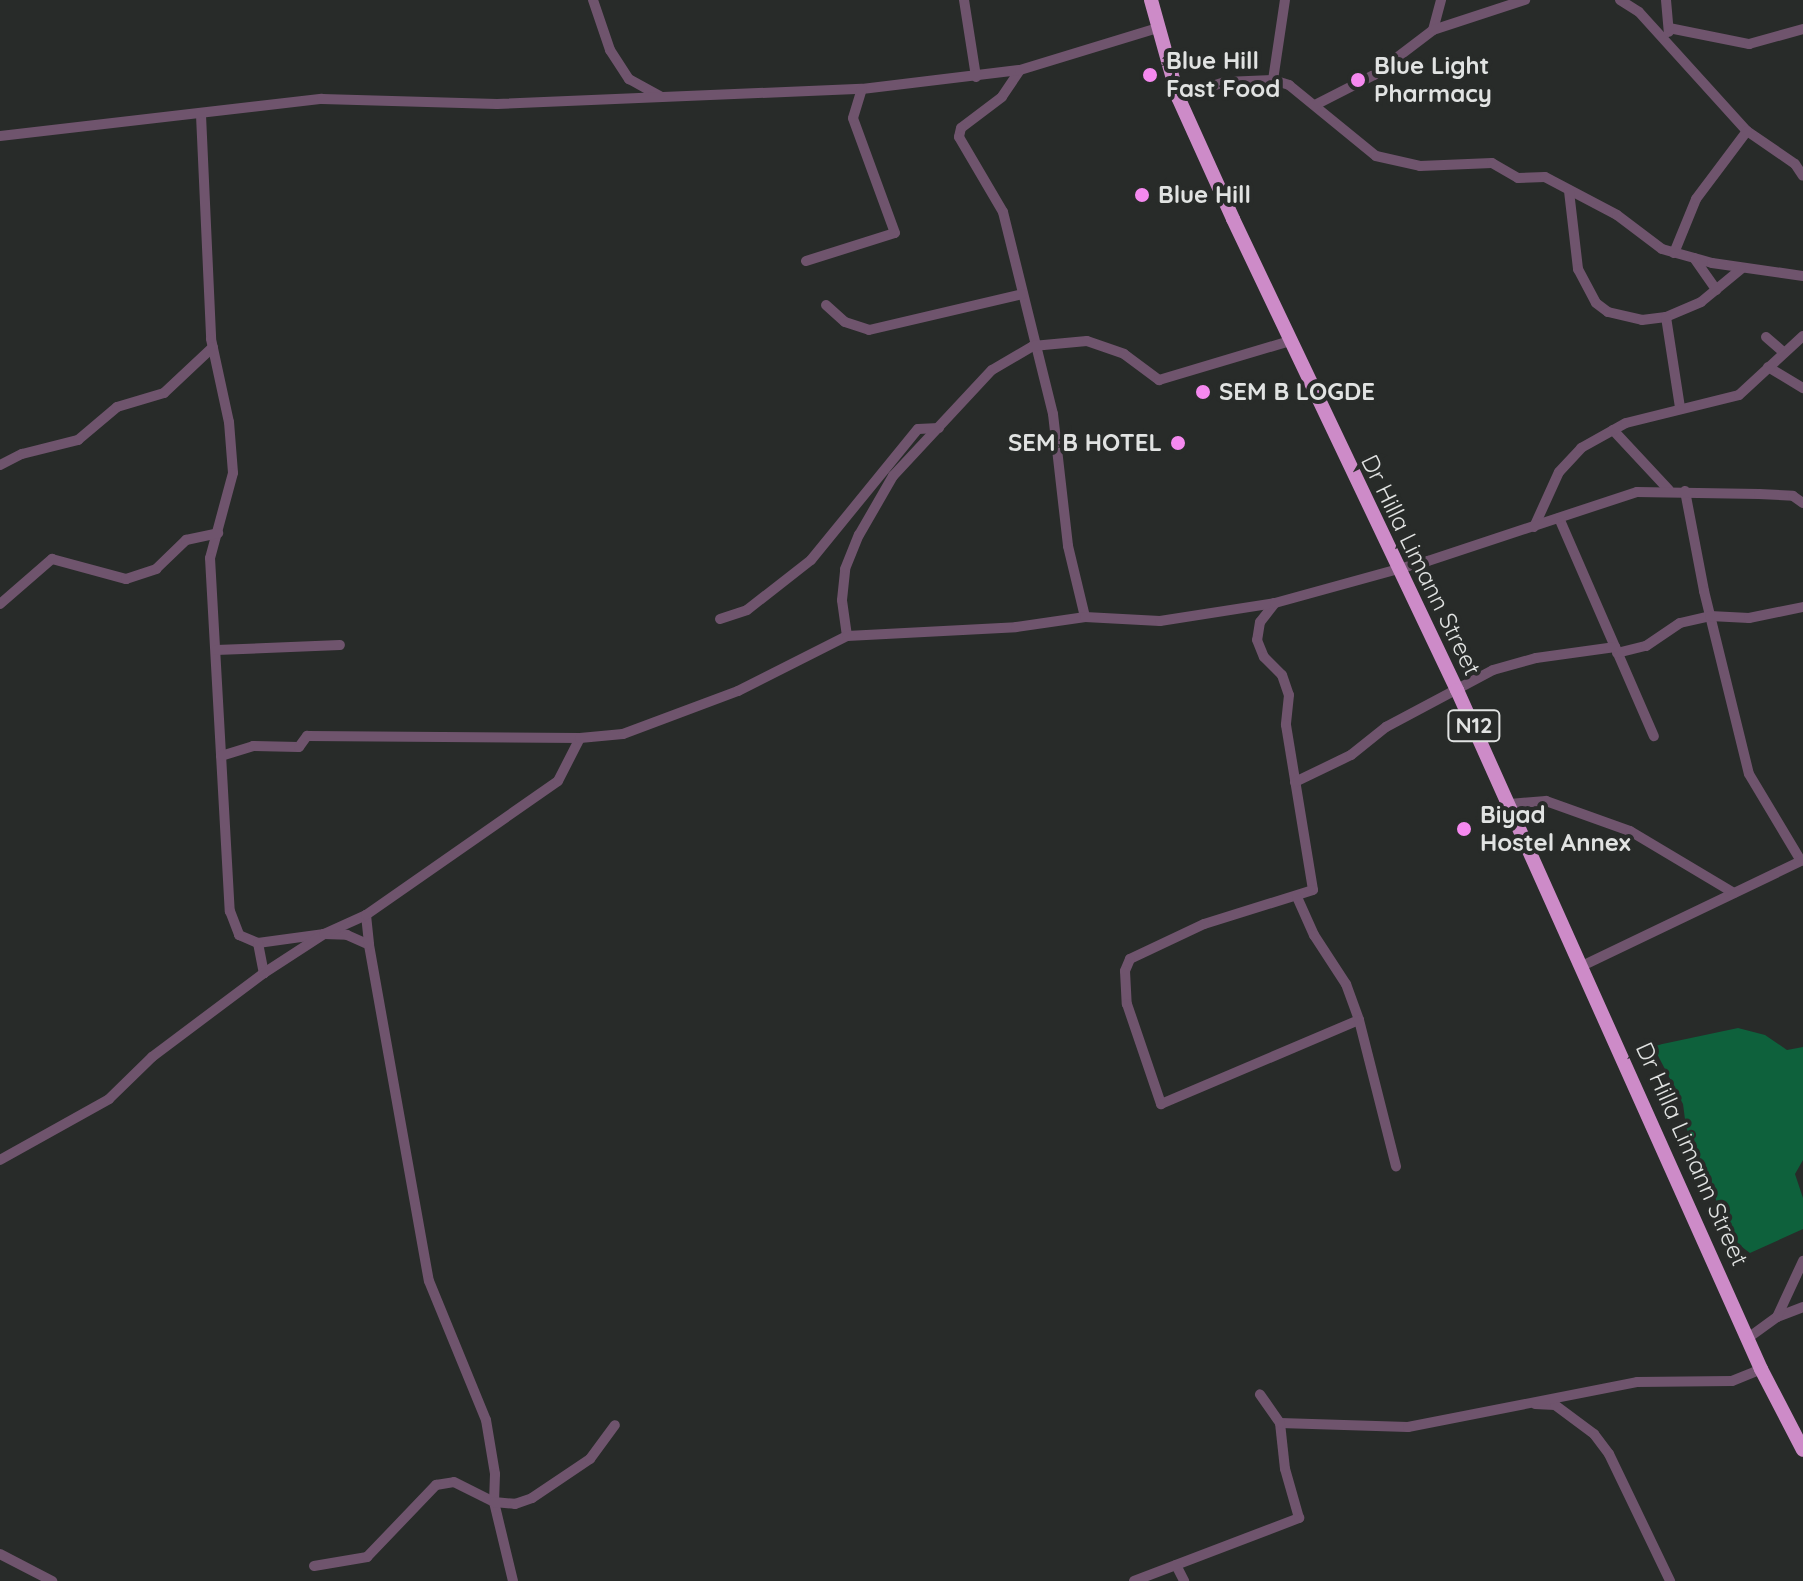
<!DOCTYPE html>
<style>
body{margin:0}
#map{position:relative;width:1803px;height:1581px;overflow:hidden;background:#282b29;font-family:Quicksand,sans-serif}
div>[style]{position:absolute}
.green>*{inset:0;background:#0e613c}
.minor>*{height:10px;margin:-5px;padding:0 5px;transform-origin:5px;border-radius:5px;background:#6f546d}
.highway>*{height:14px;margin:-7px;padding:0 7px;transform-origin:7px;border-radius:7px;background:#cd8bc8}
.dots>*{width:22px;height:22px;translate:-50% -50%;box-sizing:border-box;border:4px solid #282b29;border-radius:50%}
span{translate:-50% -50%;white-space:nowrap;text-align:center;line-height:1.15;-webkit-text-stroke:8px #282b29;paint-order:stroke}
.shield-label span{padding:2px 6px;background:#282b29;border:2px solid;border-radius:6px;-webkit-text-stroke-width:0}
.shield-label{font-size:22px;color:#e1e3e2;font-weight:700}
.poi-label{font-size:24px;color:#e1e3e2;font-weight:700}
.left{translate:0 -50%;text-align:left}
.right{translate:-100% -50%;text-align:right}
.street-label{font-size:24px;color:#e1e3e2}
</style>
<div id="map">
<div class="green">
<div style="clip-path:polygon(1738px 1028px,1765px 1035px,1787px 1050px,1803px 1047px,1803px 1160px,1795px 1174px,1803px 1198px,1803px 1229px,1750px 1253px,1738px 1244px,1717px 1202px,1686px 1127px,1683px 1104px,1653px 1046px)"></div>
</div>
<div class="minor">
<div style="left:593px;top:0;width:53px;rotate:71.2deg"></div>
<div style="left:610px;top:50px;width:35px;rotate:57deg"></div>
<div style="left:629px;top:79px;width:37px;rotate:29deg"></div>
<div style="left:964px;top:0;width:78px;rotate:81.1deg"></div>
<div style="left:1620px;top:0;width:22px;rotate:32deg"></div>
<div style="left:1639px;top:12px;width:161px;rotate:47.8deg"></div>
<div style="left:1747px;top:131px;width:58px;rotate:34.5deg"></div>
<div style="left:1795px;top:164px;width:14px;rotate:56deg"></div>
<div style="left:1666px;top:0;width:32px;rotate:85deg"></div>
<div style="left:1669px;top:28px;width:82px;rotate:11.3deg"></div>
<div style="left:1749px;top:44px;width:56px;rotate:-15.5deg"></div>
<div style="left:1433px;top:30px;width:31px;rotate:-75deg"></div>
<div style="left:1020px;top:70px;width:32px;rotate:124deg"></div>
<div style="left:1002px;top:97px;width:51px;rotate:142.9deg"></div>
<div style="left:961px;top:128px;width:9px;rotate:103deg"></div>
<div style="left:959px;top:137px;width:87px;rotate:59.6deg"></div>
<div style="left:1003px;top:212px;width:208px;rotate:76.1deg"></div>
<div style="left:1053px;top:414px;width:133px;rotate:83.5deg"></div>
<div style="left:1068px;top:546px;width:73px;rotate:76.5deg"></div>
<div style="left:1273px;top:80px;width:81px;rotate:-81.5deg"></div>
<div style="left:1178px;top:97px;width:49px;rotate:-17.7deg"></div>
<div style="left:1225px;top:82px;width:48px;rotate:-2.4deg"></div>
<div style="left:1273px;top:80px;width:17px;rotate:17deg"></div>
<div style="left:1289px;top:85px;width:112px;rotate:39.2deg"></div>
<div style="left:1376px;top:156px;width:45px;rotate:12.8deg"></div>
<div style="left:1420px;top:166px;width:72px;rotate:-2.4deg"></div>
<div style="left:1492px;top:163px;width:30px;rotate:30deg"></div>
<div style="left:1518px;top:178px;width:27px;rotate:-2deg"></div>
<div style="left:1545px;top:177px;width:81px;rotate:27.8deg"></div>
<div style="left:1617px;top:215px;width:56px;rotate:37.1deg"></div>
<div style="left:1662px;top:249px;width:52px;rotate:15.6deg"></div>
<div style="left:1712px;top:263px;width:92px;rotate:8.1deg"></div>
<div style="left:1315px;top:105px;width:66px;rotate:-27deg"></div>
<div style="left:1374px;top:75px;width:74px;rotate:-37.3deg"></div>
<div style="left:1433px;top:30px;width:97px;rotate:-18.1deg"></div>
<div style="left:201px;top:115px;width:224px;rotate:87.4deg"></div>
<div style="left:211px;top:339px;width:85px;rotate:77.8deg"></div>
<div style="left:229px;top:422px;width:51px;rotate:85.5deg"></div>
<div style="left:233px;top:473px;width:88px;rotate:105.1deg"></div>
<div style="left:210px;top:558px;width:354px;rotate:86.8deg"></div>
<div style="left:230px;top:911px;width:26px;rotate:69deg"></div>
<div style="left:239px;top:935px;width:21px;rotate:23deg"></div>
<div style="left:258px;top:943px;width:67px;rotate:-7.8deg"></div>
<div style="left:324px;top:934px;width:23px;rotate:2deg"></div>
<div style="left:347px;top:935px;width:24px;rotate:24deg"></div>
<div style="left:369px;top:945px;width:341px;rotate:79.9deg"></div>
<div style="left:429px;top:1281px;width:150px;rotate:67.7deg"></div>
<div style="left:486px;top:1420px;width:55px;rotate:80.5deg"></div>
<div style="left:495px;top:1474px;width:28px;rotate:92deg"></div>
<div style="left:494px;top:1502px;width:81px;rotate:76.5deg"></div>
<div style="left:0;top:136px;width:324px;rotate:-6.6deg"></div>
<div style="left:322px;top:99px;width:175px;rotate:1.6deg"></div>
<div style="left:497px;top:104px;width:365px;rotate:-2.4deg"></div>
<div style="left:862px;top:89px;width:159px;rotate:-6.9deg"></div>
<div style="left:1020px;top:70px;width:143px;rotate:-17deg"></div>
<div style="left:1569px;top:191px;width:79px;rotate:83.4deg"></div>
<div style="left:1578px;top:269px;width:38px;rotate:62deg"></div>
<div style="left:1596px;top:303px;width:15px;rotate:37deg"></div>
<div style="left:1608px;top:312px;width:35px;rotate:13deg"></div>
<div style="left:1642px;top:320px;width:24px;rotate:-7deg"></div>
<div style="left:1666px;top:317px;width:38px;rotate:-23deg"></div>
<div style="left:1701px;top:302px;width:52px;rotate:-39.5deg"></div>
<div style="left:1674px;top:253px;width:58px;rotate:-67.8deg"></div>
<div style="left:1696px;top:199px;width:85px;rotate:-53.1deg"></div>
<div style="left:1694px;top:258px;width:39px;rotate:55deg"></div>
<div style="left:806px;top:261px;width:93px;rotate:-17.5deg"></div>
<div style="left:895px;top:233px;width:122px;rotate:-110.1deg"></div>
<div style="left:853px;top:118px;width:30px;rotate:-73deg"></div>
<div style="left:826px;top:305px;width:25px;rotate:42deg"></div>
<div style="left:845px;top:322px;width:25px;rotate:18deg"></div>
<div style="left:869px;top:330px;width:158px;rotate:-13.2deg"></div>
<div style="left:1666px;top:317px;width:91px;rotate:81.2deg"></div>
<div style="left:1766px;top:337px;width:21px;rotate:41deg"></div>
<div style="left:1768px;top:367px;width:41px;rotate:31deg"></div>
<div style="left:1613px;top:430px;width:82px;rotate:47deg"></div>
<div style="left:0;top:465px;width:25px;rotate:-27deg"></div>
<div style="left:22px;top:454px;width:58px;rotate:-14deg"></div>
<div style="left:78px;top:440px;width:51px;rotate:-40.2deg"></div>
<div style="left:117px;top:407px;width:49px;rotate:-16.6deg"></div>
<div style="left:164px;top:393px;width:67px;rotate:-43.2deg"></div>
<div style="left:1685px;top:491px;width:102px;rotate:79.2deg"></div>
<div style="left:1704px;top:591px;width:188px;rotate:76.2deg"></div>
<div style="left:1749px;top:774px;width:101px;rotate:59.1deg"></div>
<div style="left:1559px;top:518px;width:238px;rotate:66.5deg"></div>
<div style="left:1534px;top:527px;width:60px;rotate:-65.6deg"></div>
<div style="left:1559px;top:472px;width:33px;rotate:-47deg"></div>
<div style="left:1581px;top:448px;width:51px;rotate:-29.1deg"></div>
<div style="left:1626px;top:423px;width:116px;rotate:-13.9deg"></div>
<div style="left:1739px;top:395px;width:87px;rotate:-42.7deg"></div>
<div style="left:1275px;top:603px;width:24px;rotate:128deg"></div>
<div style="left:1260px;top:622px;width:18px;rotate:99deg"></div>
<div style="left:1257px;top:640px;width:18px;rotate:68deg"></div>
<div style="left:1264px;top:657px;width:25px;rotate:45deg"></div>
<div style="left:1282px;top:675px;width:21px;rotate:71deg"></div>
<div style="left:1289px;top:695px;width:30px;rotate:96deg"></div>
<div style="left:1286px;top:725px;width:167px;rotate:80.7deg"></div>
<div style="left:1313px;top:890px;width:114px;rotate:162.7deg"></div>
<div style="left:1204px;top:924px;width:82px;rotate:154.7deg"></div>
<div style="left:1130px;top:959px;width:13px;rotate:113deg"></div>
<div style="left:1125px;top:971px;width:33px;rotate:87deg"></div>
<div style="left:1127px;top:1004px;width:106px;rotate:71.2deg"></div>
<div style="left:1161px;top:1104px;width:215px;rotate:-23deg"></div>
<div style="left:0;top:604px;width:69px;rotate:-40.9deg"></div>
<div style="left:52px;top:559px;width:77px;rotate:15.1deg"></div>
<div style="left:126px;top:579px;width:32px;rotate:-18deg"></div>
<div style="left:156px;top:569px;width:42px;rotate:-44deg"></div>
<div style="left:186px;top:540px;width:33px;rotate:-12deg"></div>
<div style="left:720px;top:619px;width:28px;rotate:-18deg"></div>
<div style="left:747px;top:610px;width:81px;rotate:-38deg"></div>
<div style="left:811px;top:560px;width:169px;rotate:-50.8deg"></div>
<div style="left:918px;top:429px;width:21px;rotate:-3deg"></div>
<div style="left:847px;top:636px;width:36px;rotate:-98deg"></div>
<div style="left:842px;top:600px;width:31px;rotate:-84deg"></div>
<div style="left:845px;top:569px;width:37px;rotate:-68deg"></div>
<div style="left:859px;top:535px;width:68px;rotate:-60deg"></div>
<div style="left:893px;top:476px;width:145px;rotate:-47deg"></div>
<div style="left:992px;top:370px;width:48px;rotate:-30.3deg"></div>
<div style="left:1033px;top:346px;width:54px;rotate:-5.3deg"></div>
<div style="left:1087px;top:341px;width:39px;rotate:19deg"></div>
<div style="left:1124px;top:354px;width:44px;rotate:36.6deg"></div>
<div style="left:1159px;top:380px;width:137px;rotate:-16.6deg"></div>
<div style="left:216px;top:650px;width:124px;rotate:-2.3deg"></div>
<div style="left:1617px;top:653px;width:30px;rotate:-14deg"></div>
<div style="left:1646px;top:646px;width:41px;rotate:-34.1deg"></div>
<div style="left:1680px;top:623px;width:31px;rotate:-13deg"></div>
<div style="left:1710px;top:616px;width:39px;rotate:3deg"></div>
<div style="left:1749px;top:618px;width:55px;rotate:-11.5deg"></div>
<div style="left:221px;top:756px;width:34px;rotate:-17deg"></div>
<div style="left:253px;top:746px;width:46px;rotate:1.2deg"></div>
<div style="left:299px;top:747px;width:14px;rotate:-54deg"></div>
<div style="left:307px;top:736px;width:273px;rotate:0.4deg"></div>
<div style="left:1295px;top:782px;width:62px;rotate:-25.7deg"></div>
<div style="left:1351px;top:755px;width:45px;rotate:-38.7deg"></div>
<div style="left:1386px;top:727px;width:121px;rotate:-28deg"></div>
<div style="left:1493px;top:670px;width:45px;rotate:-15.6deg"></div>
<div style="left:1536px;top:658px;width:80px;rotate:-7.9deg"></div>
<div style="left:1510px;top:804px;width:36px;rotate:-5deg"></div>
<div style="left:1546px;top:801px;width:89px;rotate:19.7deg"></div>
<div style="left:1630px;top:831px;width:121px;rotate:30.8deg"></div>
<div style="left:1297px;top:897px;width:42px;rotate:65.9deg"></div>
<div style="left:1314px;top:935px;width:59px;rotate:56.9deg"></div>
<div style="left:1346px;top:984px;width:38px;rotate:70deg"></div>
<div style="left:1359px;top:1020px;width:151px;rotate:75.8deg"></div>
<div style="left:366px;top:915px;width:30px;rotate:84deg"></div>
<div style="left:258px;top:943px;width:31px;rotate:79deg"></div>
<div style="left:1584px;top:965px;width:243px;rotate:-25.6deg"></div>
<div style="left:0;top:1160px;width:125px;rotate:-29.2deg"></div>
<div style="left:109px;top:1099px;width:60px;rotate:-44.3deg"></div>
<div style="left:152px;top:1057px;width:140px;rotate:-36.9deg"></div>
<div style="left:264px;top:973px;width:72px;rotate:-33deg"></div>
<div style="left:324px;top:934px;width:46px;rotate:-24.3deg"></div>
<div style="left:366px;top:915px;width:234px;rotate:-34.9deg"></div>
<div style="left:558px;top:781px;width:48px;rotate:-62.9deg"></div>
<div style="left:580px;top:738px;width:43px;rotate:-5.3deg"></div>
<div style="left:623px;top:734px;width:123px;rotate:-20.5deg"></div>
<div style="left:738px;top:691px;width:122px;rotate:-26.8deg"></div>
<div style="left:847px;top:636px;width:169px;rotate:-3deg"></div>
<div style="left:1016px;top:627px;width:70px;rotate:-8.2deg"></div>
<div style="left:1085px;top:617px;width:75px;rotate:3.1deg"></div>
<div style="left:1160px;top:621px;width:116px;rotate:-8.9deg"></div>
<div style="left:1275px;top:603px;width:159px;rotate:-15.4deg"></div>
<div style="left:1428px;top:561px;width:220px;rotate:-18.3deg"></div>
<div style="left:1637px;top:492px;width:122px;rotate:0.9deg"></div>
<div style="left:1759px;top:494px;width:34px;rotate:3deg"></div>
<div style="left:1793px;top:496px;width:12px;rotate:35deg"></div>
<div style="left:1777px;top:1317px;width:28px;rotate:-21deg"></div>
<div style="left:1748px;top:1338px;width:36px;rotate:-36deg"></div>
<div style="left:1777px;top:1317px;width:62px;rotate:-65.1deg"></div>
<div style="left:1535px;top:1404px;width:20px;rotate:3deg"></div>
<div style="left:1555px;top:1405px;width:49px;rotate:36.6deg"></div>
<div style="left:1594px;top:1434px;width:25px;rotate:53deg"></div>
<div style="left:1609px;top:1454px;width:141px;rotate:64.3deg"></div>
<div style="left:1280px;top:1423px;width:128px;rotate:1.8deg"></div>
<div style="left:1408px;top:1427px;width:233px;rotate:-11.1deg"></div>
<div style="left:1637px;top:1382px;width:95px;rotate:-0.6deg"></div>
<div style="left:1732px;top:1381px;width:31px;rotate:-22deg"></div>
<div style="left:0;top:1554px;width:59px;rotate:27.4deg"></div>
<div style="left:1176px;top:1565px;width:18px;rotate:63deg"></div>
<div style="left:314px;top:1566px;width:54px;rotate:-9.6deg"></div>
<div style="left:367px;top:1557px;width:100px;rotate:-46.2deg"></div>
<div style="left:436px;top:1485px;width:18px;rotate:-9deg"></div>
<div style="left:454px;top:1482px;width:45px;rotate:26.6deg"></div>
<div style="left:494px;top:1502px;width:21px;rotate:5deg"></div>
<div style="left:515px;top:1504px;width:18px;rotate:-19deg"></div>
<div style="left:532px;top:1498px;width:70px;rotate:-33.9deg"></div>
<div style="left:590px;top:1459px;width:42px;rotate:-53.7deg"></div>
<div style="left:1134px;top:1581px;width:177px;rotate:-20.9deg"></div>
<div style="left:1299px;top:1518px;width:51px;rotate:-105.9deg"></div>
<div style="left:1285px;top:1469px;width:46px;rotate:-96.2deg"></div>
<div style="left:1280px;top:1423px;width:35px;rotate:-125deg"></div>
</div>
<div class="highway">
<div style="left:1151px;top:0;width:101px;rotate:74.4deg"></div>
<div style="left:1178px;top:97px;width:134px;rotate:65.7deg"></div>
<div style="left:1233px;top:219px;width:522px;rotate:64.56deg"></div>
<div style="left:1457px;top:690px;width:744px;rotate:65.88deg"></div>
<div style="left:1761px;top:1369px;width:91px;rotate:62.6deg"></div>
</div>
<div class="dots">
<div style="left:1150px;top:75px;background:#f589ef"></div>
<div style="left:1358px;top:80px;background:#f589ef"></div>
<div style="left:1142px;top:195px;background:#f589ef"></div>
<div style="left:1203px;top:392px;background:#f589ef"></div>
<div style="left:1178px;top:443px;background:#f589ef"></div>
<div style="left:1464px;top:829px;background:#f589ef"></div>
</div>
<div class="shield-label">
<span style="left:1474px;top:726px">N12</span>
</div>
<div class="poi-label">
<span class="left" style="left:1166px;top:75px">Blue Hill<br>Fast Food</span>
<span class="left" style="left:1374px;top:80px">Blue Light<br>Pharmacy</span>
<span class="left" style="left:1158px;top:195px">Blue Hill</span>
<span class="left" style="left:1219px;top:392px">SEM B LOGDE</span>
<span class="right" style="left:1162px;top:443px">SEM B HOTEL</span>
<span class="left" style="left:1480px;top:829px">Biyad<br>Hostel Annex</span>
</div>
<div class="street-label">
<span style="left:1421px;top:565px;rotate:64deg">Dr Hilla Limann Street</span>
<span style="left:1692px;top:1154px;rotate:66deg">Dr Hilla Limann Street</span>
</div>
</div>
